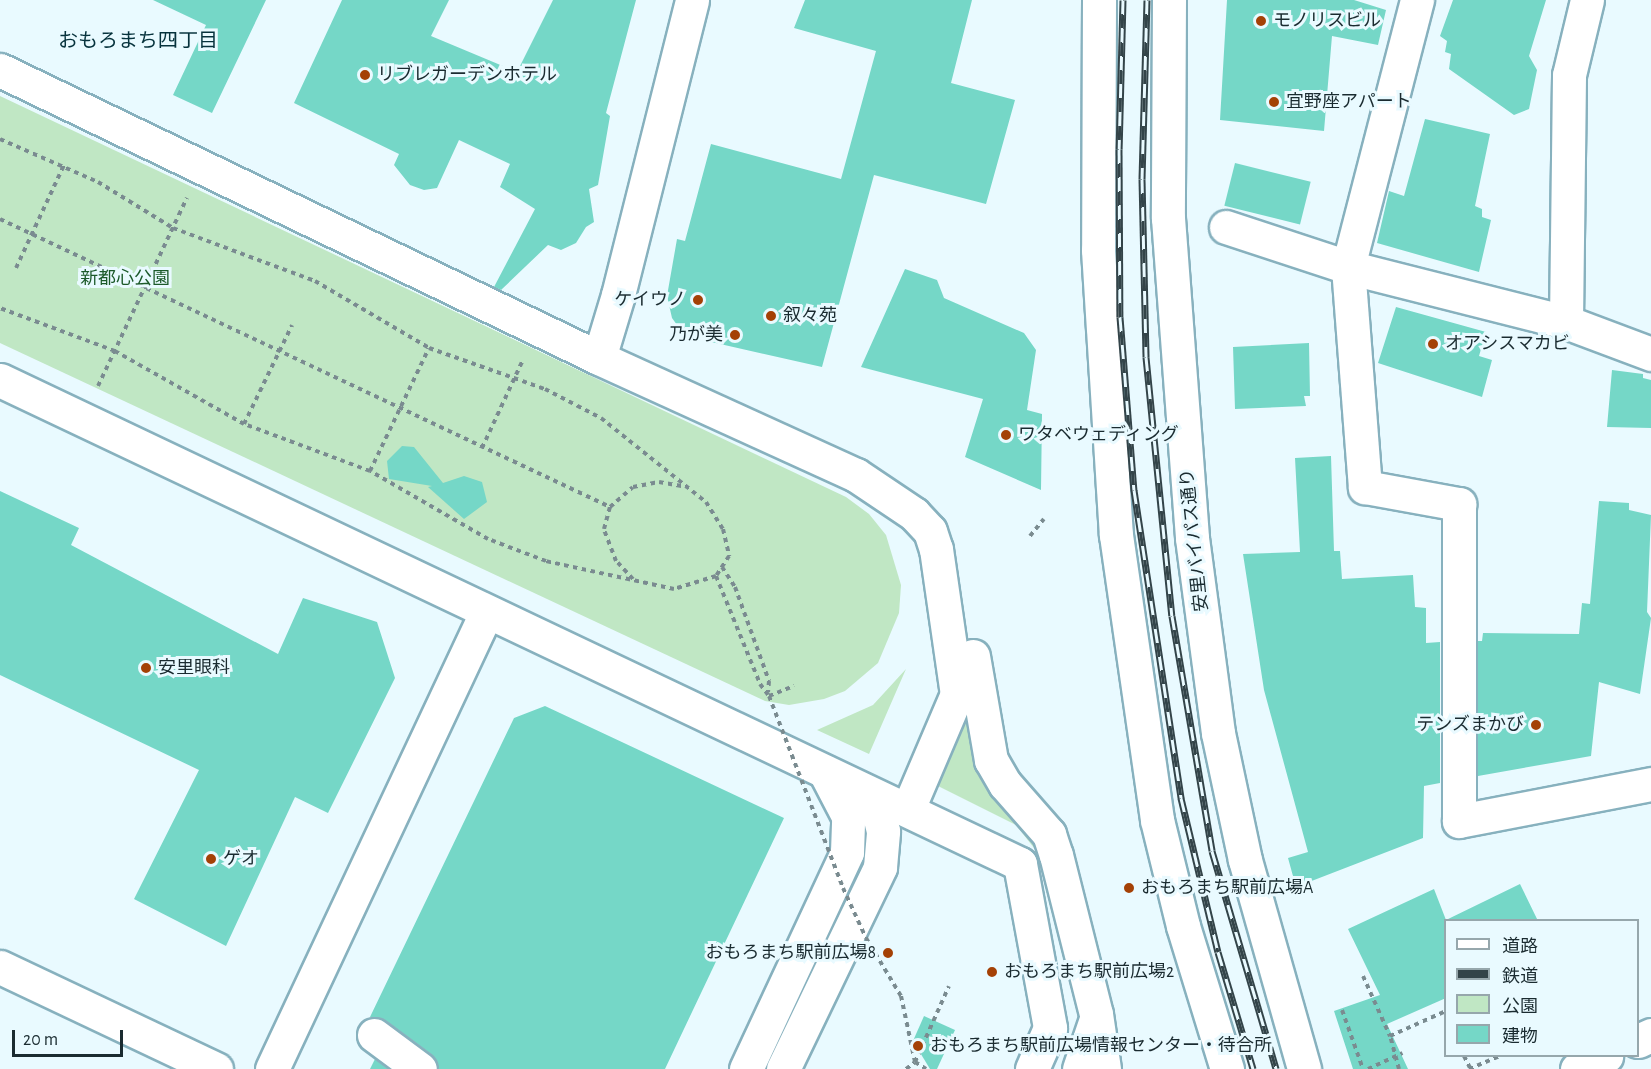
<!DOCTYPE html>
<meta charset="utf-8">
<style>
body{margin:0}
#map{position:relative;width:1651px;height:1069px;overflow:hidden;background:#e9faff;font-family:"Alegreya Sans","Noto Sans JP",sans-serif}
div>[style]{position:absolute}
.green>*{inset:0;background:#c0e7c4}
.building>*{inset:0;background:#75d7c7;transform-origin:0 0}
.path>*{height:4px;margin-top:-2px;transform-origin:0;background:repeating-linear-gradient(90deg,#7a8b90 0 4.5px,transparent 0 9px)}
.roads{filter:drop-shadow(2px 0 #87b1be) drop-shadow(-2px 0 #87b1be) drop-shadow(0 2px #87b1be) drop-shadow(0 -2px #87b1be)}
.minor>*{height:33px;margin:-16.5px;padding:0 16.5px;transform-origin:16.5px;border-radius:16.5px;background:#fff}
.highway>*{height:33px;margin:-16.5px;padding:0 16.5px;transform-origin:16.5px;border-radius:16.5px;background:#fff}
.rail>*{height:7px;margin-top:-3.5px;transform-origin:0;background:repeating-linear-gradient(90deg,#e9faff 0 14px,#334449 0 28px);box-sizing:border-box;border-block:2px solid #334449}
.path-bridge>*{height:4px;margin-top:-2px;transform-origin:0;background:repeating-linear-gradient(90deg,#7a8b90 0 4.5px,transparent 0 9px)}
.dots>*{width:16px;height:16px;translate:-50% -50%;box-sizing:border-box;border:3px solid #e9faff;border-radius:50%}
span{translate:-50% -50%;white-space:nowrap;text-align:center;line-height:1.15;-webkit-text-stroke:6px #e9faff;paint-order:stroke}
.poi-label{font-size:18px;color:#1a2b30}
.left{translate:0 -50%;text-align:left}
.right{translate:-100% -50%;text-align:right}
.park-label{font-size:18px;color:#1c5a2a}
.street-label{font-size:18px;color:#1a2b30}
.neighbourhood-label{font-size:20px;color:#06323c}
.legend{position:absolute;left:1444px;top:919px;width:195px;height:138px;box-sizing:border-box;background:#e9faff;border:2px solid #96a7ac;margin:0;padding:8px 10px;list-style:none;font-size:18px;color:#1a2b30}
.legend li{display:flex;align-items:center;gap:12px;height:30px}
.legend b{width:30px;border:2px solid #96a7ac}
.scale{position:absolute;left:12px;top:1030px;width:111px;height:27px;box-sizing:border-box;border:3px solid #1a2b30;border-top:0;padding-left:8px;font-size:18px;line-height:21px;white-space:nowrap;color:#1a2b30;-webkit-text-stroke:4px #e9faff;paint-order:stroke}
</style>
<div id="map">
<div class="green">
<div style="clip-path:polygon(0 96px,846px 497px,869px 514px,886px 535px,901px 585px,899px 613px,878px 663px,845px 691px,824px 699px,789px 705px,765px 701px,0 343px)"></div>
<div style="clip-path:polygon(906px 669px,869px 754px,817px 730px,873px 705px)"></div>
<div style="clip-path:polygon(969px 715px,1042px 846px,1034px 848px,1016px 825px,938px 786px,936px 781px)"></div>
</div>
<div class="building">
<div style="clip-path:polygon(153px 0,266px 0,212px 113px,173px 95px,206px 25px)"></div>
<div style="clip-path:polygon(342px 0,449px 0,431px 36px,517px 72px,553px 0,636px 0,606px 113px,610px 116px,598px 185px,589px 189px,594px 222px,586px 227px,576px 243px,561px 250px,548px 245px,501px 290px,494px 287px,535px 209px,500px 187px,510px 164px,459px 140px,437px 188px,424px 190px,410px 185px,394px 165px,399px 154px,294px 103px)"></div>
<div style="clip-path:polygon(805px 0,972px 0,951px 83px,1015px 100px,986px 204px,874px 175px,822px 367px,685px 336px,672px 318px,667px 296px,677px 239px,685px 241px,711px 144px,841px 179px,876px 51px,794px 28px)"></div>
<div style="clip-path:polygon(1227px 0,1354px 0,1386px 10px,1378px 45px,1332px 36px,1324px 131px,1220px 120px)"></div>
<div style="clip-path:polygon(1453px 0,1546px 0,1529px 56px,1537px 70px,1529px 109px,1514px 115px,1449px 69px,1451px 54px,1445px 52px,1447px 41px,1440px 36px)"></div>
<div style="clip-path:polygon(1425px 119px,1490px 134px,1475px 206px,1482px 209px,1482px 217px,1491px 220px,1479px 272px,1377px 243px,1389px 191px,1404px 196px)"></div>
<div style="left:1235px;top:163px;width:78px;height:44px;rotate:14deg"></div>
<div style="clip-path:polygon(905px 269px,937px 280px,944px 298px,1024px 333px,1036px 350px,1027px 410px,1042px 414px,1041px 490px,965px 457px,983px 399px,861px 367px)"></div>
<div style="clip-path:polygon(1396px 307px,1486px 332px,1479px 356px,1492px 360px,1482px 397px,1378px 363px)"></div>
<div style="clip-path:polygon(1309px 343px,1310px 396px,1304px 396px,1306px 406px,1235px 409px,1233px 347px)"></div>
<div style="clip-path:polygon(1612px 370px,1643px 374px,1643px 378px,1651px 380px,1651px 428px,1607px 427px)"></div>
<div style="clip-path:polygon(402px 446px,414px 447px,443px 483px,464px 476px,482px 482px,487px 502px,464px 519px,428px 487px,432px 486px,389px 479px,387px 461px)"></div>
<div style="clip-path:polygon(1331px 456px,1334px 551px,1340px 551px,1342px 579px,1413px 575px,1415px 607px,1426px 608px,1426px 643px,1440px 642px,1440px 783px,1424px 786px,1423px 838px,1296px 887px,1288px 858px,1308px 852px,1264px 690px,1243px 554px,1300px 552px,1295px 458px)"></div>
<div style="clip-path:polygon(0 491px,79px 528px,71px 545px,278px 654px,303px 598px,377px 622px,395px 678px,328px 813px,295px 797px,226px 946px,134px 899px,199px 770px,0 675px)"></div>
<div style="clip-path:polygon(1599px 501px,1629px 503px,1629px 510px,1651px 515px,1647px 612px,1651px 618px,1640px 694px,1599px 682px,1591px 756px,1478px 776px,1478px 641px,1482px 641px,1483px 633px,1579px 634px,1582px 603px,1590px 604px)"></div>
<div style="clip-path:polygon(545px 706px,784px 818px,665px 1069px,438px 1069px,431px 1054px,385px 1020px,370px 1017px,514px 718px)"></div>
<div style="clip-path:polygon(1520px 884px,1538px 921px,1446px 921px,1446px 998px,1387px 1024px,1408px 1069px,1353px 1069px,1334px 1011px,1380px 995px,1348px 929px,1434px 889px,1446px 920px)"></div>
<div style="clip-path:polygon(924px 1016px,955px 1030px,937px 1069px,930px 1069px,913px 1041px)"></div>
<div style="clip-path:polygon(375px 1059px,388px 1069px,370px 1069px)"></div>
</div>
<div class="path">
<div style="left:0;top:139px;width:107px;rotate:23.7deg"></div>
<div style="left:98px;top:182px;width:88px;rotate:31.5deg"></div>
<div style="left:173px;top:228px;width:152px;rotate:20.5deg"></div>
<div style="left:315px;top:281px;width:132px;rotate:30.4deg"></div>
<div style="left:429px;top:348px;width:123px;rotate:19.5deg"></div>
<div style="left:545px;top:389px;width:63px;rotate:27.4deg"></div>
<div style="left:601px;top:418px;width:134px;rotate:38.7deg"></div>
<div style="left:706px;top:502px;width:32px;rotate:58deg"></div>
<div style="left:723px;top:529px;width:28px;rotate:77deg"></div>
<div style="left:729px;top:556px;width:24px;rotate:123deg"></div>
<div style="left:716px;top:576px;width:44px;rotate:162.8deg"></div>
<div style="left:674px;top:589px;width:131px;rotate:-167.7deg"></div>
<div style="left:546px;top:561px;width:62px;rotate:-159.2deg"></div>
<div style="left:488px;top:539px;width:136px;rotate:-150deg"></div>
<div style="left:370px;top:471px;width:134px;rotate:-159.5deg"></div>
<div style="left:244px;top:424px;width:148px;rotate:-150.5deg"></div>
<div style="left:115px;top:351px;width:123px;rotate:-159.5deg"></div>
<div style="left:0;top:219px;width:675px;rotate:25.27deg"></div>
<div style="left:16px;top:268px;width:114px;rotate:-65deg"></div>
<div style="left:98px;top:386px;width:208px;rotate:-64.7deg"></div>
<div style="left:244px;top:424px;width:110px;rotate:-64.1deg"></div>
<div style="left:482px;top:448px;width:95px;rotate:-65.1deg"></div>
<div style="left:370px;top:471px;width:136px;rotate:-64.4deg"></div>
<div style="left:1030px;top:536px;width:22px;rotate:-51deg"></div>
<div style="left:722px;top:567px;width:24px;rotate:57deg"></div>
<div style="left:735px;top:587px;width:100px;rotate:70.1deg"></div>
<div style="left:769px;top:681px;width:11px;rotate:95deg"></div>
<div style="left:716px;top:576px;width:117px;rotate:67.8deg"></div>
<div style="left:633px;top:579px;width:25px;rotate:-133deg"></div>
<div style="left:616px;top:561px;width:34px;rotate:-111deg"></div>
<div style="left:604px;top:529px;width:23px;rotate:-75deg"></div>
<div style="left:610px;top:507px;width:30px;rotate:-41deg"></div>
<div style="left:633px;top:487px;width:26px;rotate:-11deg"></div>
<div style="left:659px;top:482px;width:27px;rotate:10deg"></div>
<div style="left:769px;top:696px;width:27px;rotate:-22deg"></div>
<div style="left:1363px;top:976px;width:66px;rotate:65.8deg"></div>
<div style="left:1342px;top:1010px;width:63px;rotate:70.4deg"></div>
<div style="left:1464px;top:1056px;width:13px;rotate:63deg"></div>
<div style="left:906px;top:1069px;width:11px;rotate:-38deg"></div>
<div style="left:915px;top:1062px;width:83px;rotate:-65.9deg"></div>
<div style="left:1368px;top:1069px;width:38px;rotate:-25deg"></div>
<div style="left:1399px;top:1069px;width:34px;rotate:-105deg"></div>
<div style="left:1390px;top:1036px;width:61px;rotate:-24.1deg"></div>
<div style="left:1469px;top:1069px;width:33px;rotate:-23deg"></div>
</div>
<div class="roads">
<div class="minor">
<div style="left:1417px;top:0;width:276px;rotate:104.5deg"></div>
<div style="left:1348px;top:267px;width:221px;rotate:85.6deg"></div>
<div style="left:1365px;top:487px;width:96px;rotate:10.3deg"></div>
<div style="left:1459px;top:504px;width:317px;rotate:90deg"></div>
<div style="left:1459px;top:821px;width:196px;rotate:-10.9deg"></div>
<div style="left:0;top:70px;width:665px;rotate:25.68deg"></div>
<div style="left:599px;top:358px;width:282px;rotate:24.5deg"></div>
<div style="left:856px;top:475px;width:70px;rotate:33.9deg"></div>
<div style="left:914px;top:514px;width:23px;rotate:47deg"></div>
<div style="left:930px;top:531px;width:19px;rotate:72deg"></div>
<div style="left:936px;top:549px;width:147px;rotate:81.8deg"></div>
<div style="left:957px;top:694px;width:125px;rotate:113.1deg"></div>
<div style="left:1226px;top:227px;width:128px;rotate:18.2deg"></div>
<div style="left:1348px;top:267px;width:225px;rotate:14.2deg"></div>
<div style="left:1566px;top:322px;width:91px;rotate:20.6deg"></div>
<div style="left:1566px;top:322px;width:247px;rotate:-89.3deg"></div>
<div style="left:1569px;top:75px;width:77px;rotate:-76.5deg"></div>
<div style="left:599px;top:358px;width:66px;rotate:-73.2deg"></div>
<div style="left:618px;top:295px;width:304px;rotate:-75.9deg"></div>
<div style="left:0;top:380px;width:1129px;rotate:25.38deg"></div>
<div style="left:1020px;top:864px;width:167px;rotate:79.6deg"></div>
<div style="left:1050px;top:1028px;width:45px;rotate:113.7deg"></div>
<div style="left:973px;top:656px;width:106px;rotate:80.2deg"></div>
<div style="left:991px;top:760px;width:28px;rotate:60deg"></div>
<div style="left:1005px;top:784px;width:67px;rotate:48.7deg"></div>
<div style="left:1049px;top:834px;width:22px;rotate:72deg"></div>
<div style="left:1056px;top:855px;width:164px;rotate:75.9deg"></div>
<div style="left:1096px;top:1014px;width:56px;rotate:81.7deg"></div>
<div style="left:0;top:967px;width:239px;rotate:25.3deg"></div>
<div style="left:374px;top:1035px;width:57px;rotate:36.5deg"></div>
<div style="left:1638px;top:1041px;width:14px;rotate:-25deg"></div>
<div style="left:272px;top:1069px;width:504px;rotate:-64.86deg"></div>
<div style="left:746px;top:1069px;width:239px;rotate:-65deg"></div>
<div style="left:847px;top:852px;width:36px;rotate:-88deg"></div>
<div style="left:848px;top:816px;width:50px;rotate:-117.6deg"></div>
<div style="left:783px;top:1069px;width:224px;rotate:-64.3deg"></div>
<div style="left:880px;top:867px;width:36px;rotate:-85deg"></div>
<div style="left:883px;top:831px;width:36px;rotate:-104deg"></div>
<div style="left:1079px;top:1069px;width:50px;rotate:-71.2deg"></div>
<div style="left:1577px;top:1069px;width:32px;rotate:-24deg"></div>
</div>
<div class="highway">
<div style="left:1099px;top:0;width:250px;rotate:90.2deg"></div>
<div style="left:1098px;top:250px;width:286px;rotate:86.4deg"></div>
<div style="left:1116px;top:535px;width:288px;rotate:81.8deg"></div>
<div style="left:1157px;top:820px;width:109px;rotate:76.2deg"></div>
<div style="left:1183px;top:926px;width:150px;rotate:72.9deg"></div>
<div style="left:1169px;top:0;width:218px;rotate:90.3deg"></div>
<div style="left:1168px;top:218px;width:321px;rotate:85.7deg"></div>
<div style="left:1192px;top:538px;width:197px;rotate:82.4deg"></div>
<div style="left:1218px;top:733px;width:130px;rotate:78deg"></div>
<div style="left:1245px;top:860px;width:217px;rotate:74.2deg"></div>
</div>
</div>
<div class="rail">
<div style="left:1123px;top:0;width:149px;rotate:91.5deg"></div>
<div style="left:1119px;top:149px;width:168px;rotate:89.7deg"></div>
<div style="left:1120px;top:317px;width:174px;rotate:85.4deg"></div>
<div style="left:1134px;top:490px;width:312px;rotate:81.3deg"></div>
<div style="left:1181px;top:798px;width:158px;rotate:76.5deg"></div>
<div style="left:1218px;top:952px;width:122px;rotate:73.3deg"></div>
<div style="left:1147px;top:0;width:179px;rotate:91.6deg"></div>
<div style="left:1142px;top:179px;width:178px;rotate:88.7deg"></div>
<div style="left:1146px;top:357px;width:260px;rotate:84.3deg"></div>
<div style="left:1172px;top:616px;width:238px;rotate:80.3deg"></div>
<div style="left:1212px;top:851px;width:227px;rotate:73.6deg"></div>
</div>
<div class="path-bridge">
<div style="left:760px;top:684px;width:15px;rotate:53deg"></div>
<div style="left:769px;top:696px;width:206px;rotate:68.9deg"></div>
<div style="left:843px;top:888px;width:55px;rotate:65.3deg"></div>
<div style="left:866px;top:938px;width:68px;rotate:58.9deg"></div>
<div style="left:901px;top:996px;width:67px;rotate:78deg"></div>
<div style="left:915px;top:1062px;width:13px;rotate:32deg"></div>
</div>
<div class="dots">
<div style="left:1261px;top:21px;background:#a44106"></div>
<div style="left:365px;top:75px;background:#a44106"></div>
<div style="left:1274px;top:102px;background:#a44106"></div>
<div style="left:698px;top:300px;background:#a44106"></div>
<div style="left:771px;top:316px;background:#a44106"></div>
<div style="left:735px;top:335px;background:#a44106"></div>
<div style="left:1433px;top:344px;background:#a44106"></div>
<div style="left:1006px;top:435px;background:#a44106"></div>
<div style="left:146px;top:668px;background:#a44106"></div>
<div style="left:1536px;top:725px;background:#a44106"></div>
<div style="left:211px;top:859px;background:#a44106"></div>
<div style="left:1129px;top:888px;background:#a44106"></div>
<div style="left:888px;top:953px;background:#a44106"></div>
<div style="left:992px;top:972px;background:#a44106"></div>
<div style="left:918px;top:1046px;background:#a44106"></div>
</div>
<div class="poi-label">
<span class="left" style="left:1273px;top:21px">モノリスビル</span>
<span class="left" style="left:377px;top:75px">リブレガーデンホテル</span>
<span class="left" style="left:1286px;top:102px">宜野座アパート</span>
<span class="right" style="left:686px;top:300px">ケイウノ</span>
<span class="left" style="left:783px;top:316px">叙々苑</span>
<span class="right" style="left:723px;top:335px">乃が美</span>
<span class="left" style="left:1445px;top:344px">オアシスマカビ</span>
<span class="left" style="left:1018px;top:435px">ワタベウェディング</span>
<span class="left" style="left:158px;top:668px">安里眼科</span>
<span class="right" style="left:1524px;top:725px">テンズまかび</span>
<span class="left" style="left:223px;top:859px">ゲオ</span>
<span class="left" style="left:1141px;top:888px">おもろまち駅前広場A</span>
<span class="right" style="left:876px;top:953px">おもろまち駅前広場8</span>
<span class="left" style="left:1004px;top:972px">おもろまち駅前広場2</span>
<span class="left" style="left:930px;top:1046px">おもろまち駅前広場情報センター・待合所</span>
</div>
<div class="park-label">
<span style="left:125px;top:279px">新都心公園</span>
</div>
<div class="street-label">
<span style="left:1195px;top:540px;rotate:-96deg">安里バイパス通り</span>
</div>
<div class="neighbourhood-label">
<span style="left:138px;top:41px">おもろまち四丁目</span>
</div>
<ul class="legend">
<li><b style="height:8px;background:#fff"></b>道路</li>
<li><b style="height:8px;background:#334449"></b>鉄道</li>
<li><b style="height:16px;background:#c0e7c4"></b>公園</li>
<li><b style="height:16px;background:#75d7c7"></b>建物</li>
</ul>
<div class="scale">20 m</div>
</div>
